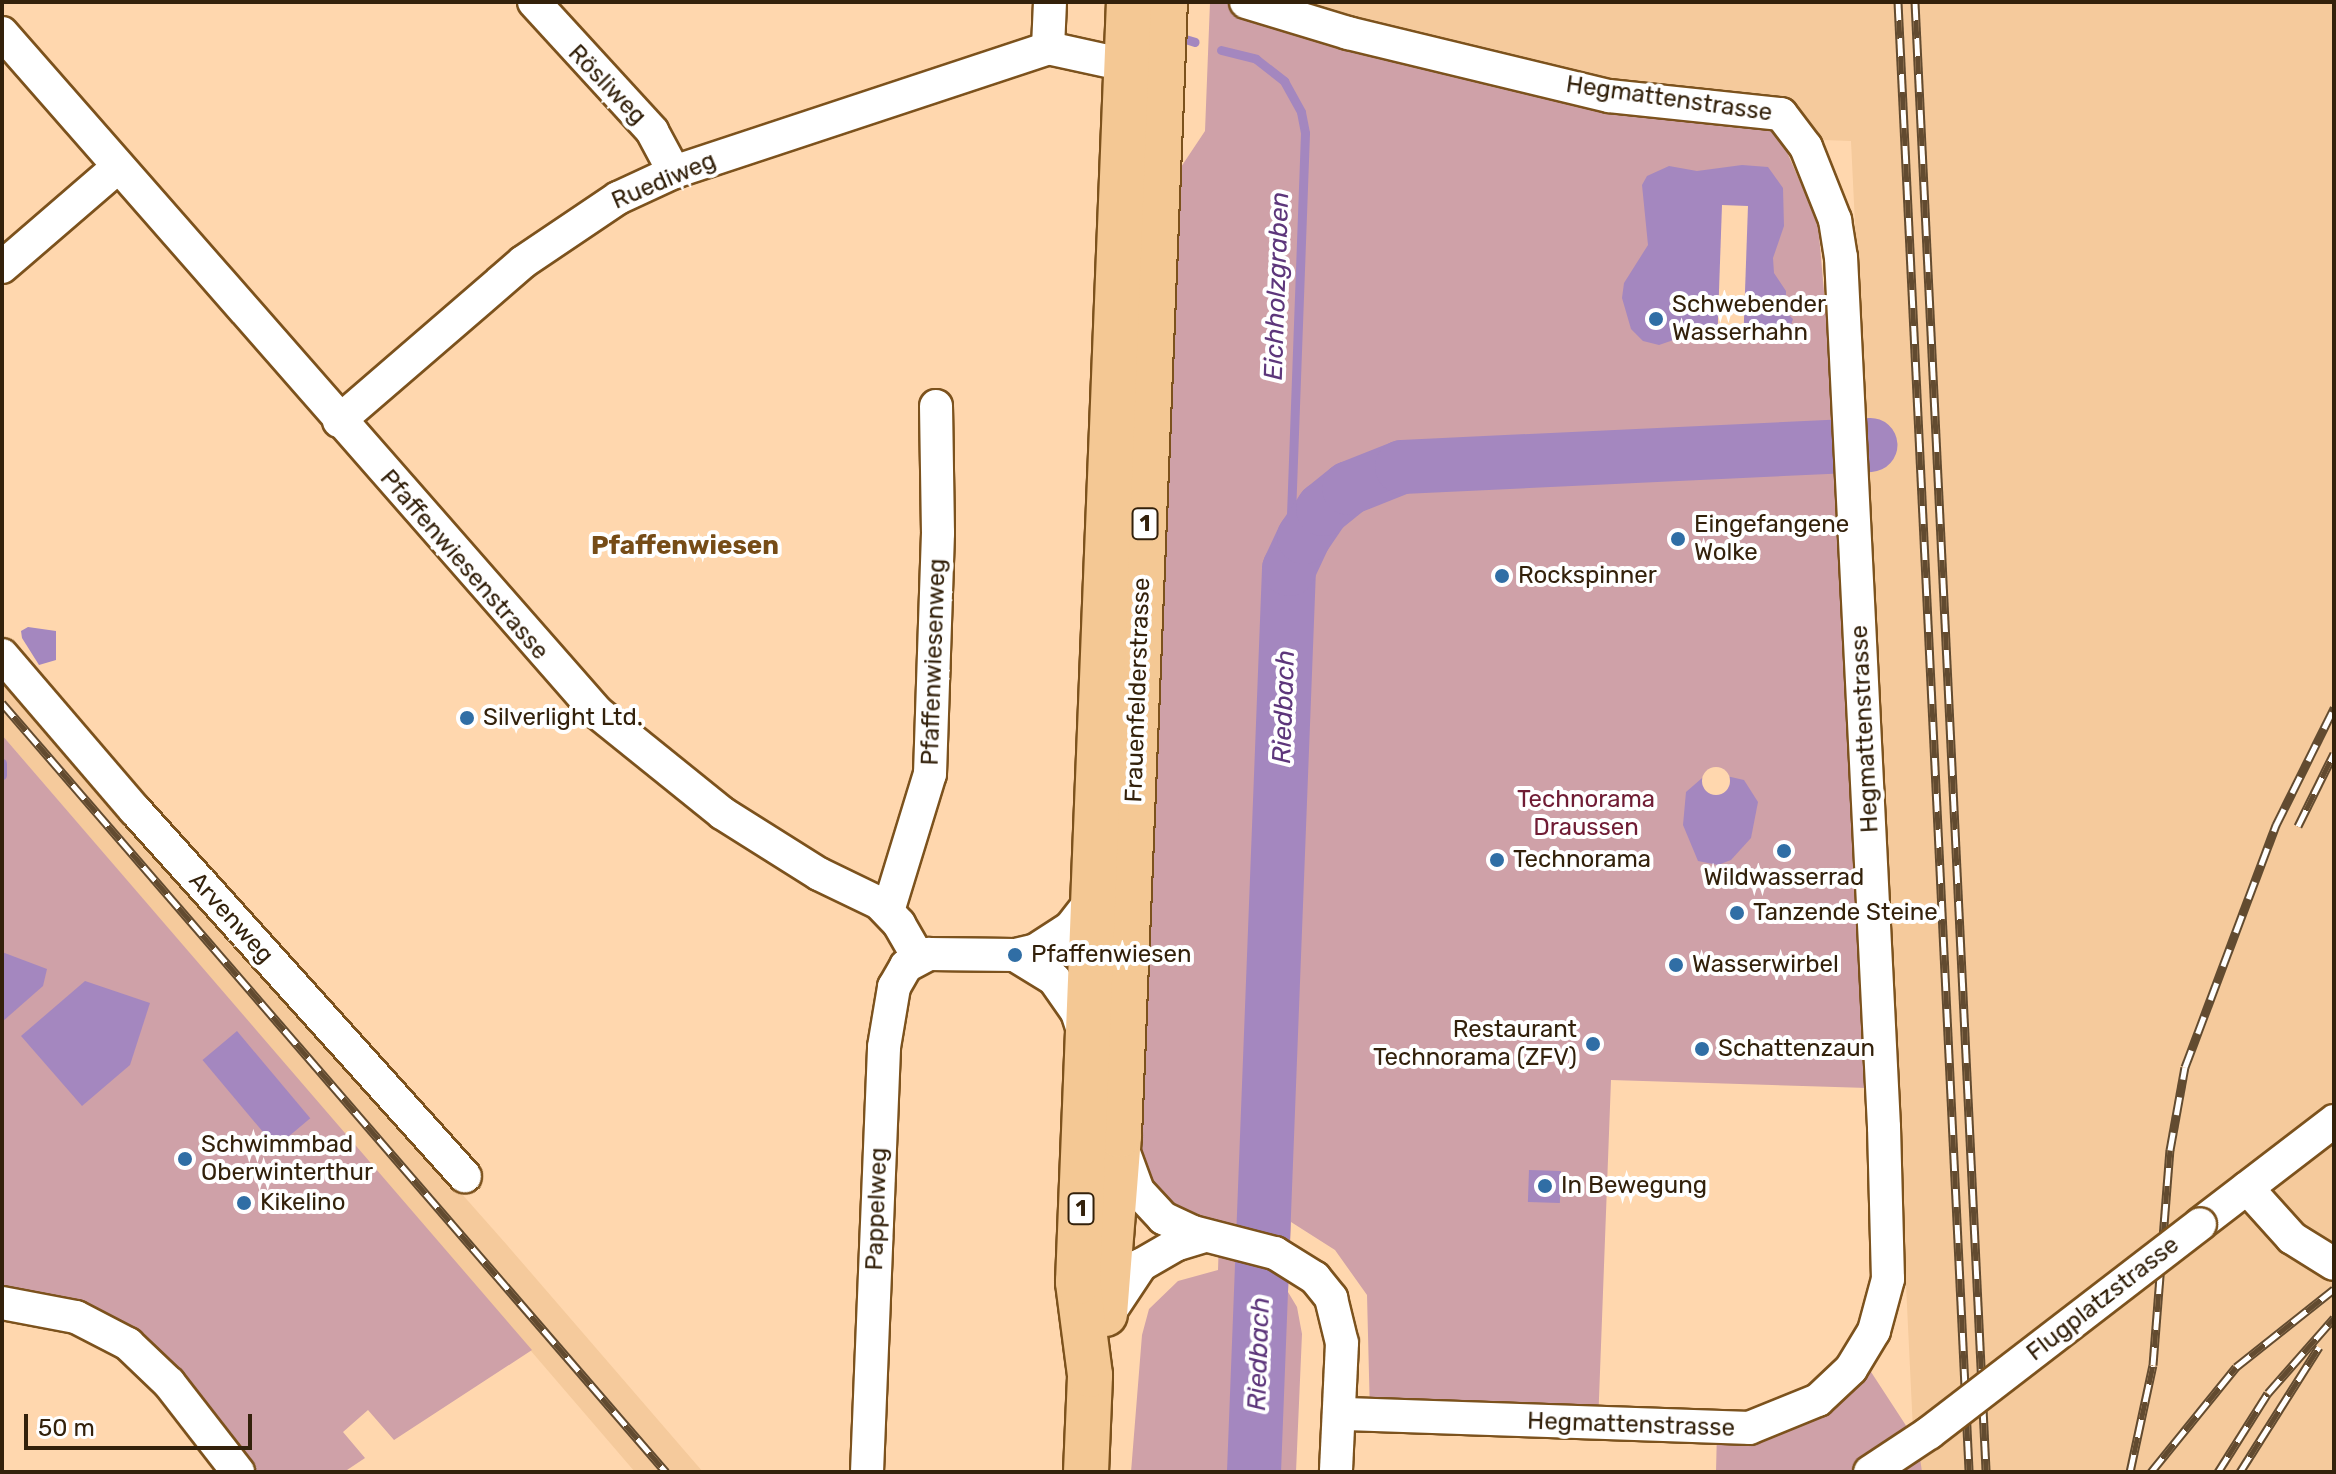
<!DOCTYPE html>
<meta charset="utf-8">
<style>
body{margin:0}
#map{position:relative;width:2336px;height:1474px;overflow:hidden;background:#ffd7ae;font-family:Rubik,sans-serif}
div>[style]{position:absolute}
.built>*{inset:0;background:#f5ca9c}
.green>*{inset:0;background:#cfa1a8}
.water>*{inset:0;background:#a487bf;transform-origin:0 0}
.pier>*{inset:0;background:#ffd7ae;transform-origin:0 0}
.round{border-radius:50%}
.stream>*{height:9px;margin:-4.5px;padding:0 4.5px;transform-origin:4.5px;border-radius:4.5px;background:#a487bf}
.river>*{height:54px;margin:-27px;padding:0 27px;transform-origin:27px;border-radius:27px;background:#a487bf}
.roads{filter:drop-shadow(2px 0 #7c521d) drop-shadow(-2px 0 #7c521d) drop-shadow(0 2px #7c521d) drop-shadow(0 -2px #7c521d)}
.street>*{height:32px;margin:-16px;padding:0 16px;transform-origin:16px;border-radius:16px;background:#fff}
.primary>*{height:44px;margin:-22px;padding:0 22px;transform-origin:22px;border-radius:22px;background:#f4c894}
.rail>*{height:9px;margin-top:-4.5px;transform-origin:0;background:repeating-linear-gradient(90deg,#fff 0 18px,#624b30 0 36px);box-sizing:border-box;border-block:2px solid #624b30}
.bridges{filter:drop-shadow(2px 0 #7c521d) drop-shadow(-2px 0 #7c521d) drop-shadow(0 2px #7c521d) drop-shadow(0 -2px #7c521d)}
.street-bridge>*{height:32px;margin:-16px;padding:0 16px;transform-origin:16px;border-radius:16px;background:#fff}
.dots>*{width:22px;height:22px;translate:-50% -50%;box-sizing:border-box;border:4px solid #fff;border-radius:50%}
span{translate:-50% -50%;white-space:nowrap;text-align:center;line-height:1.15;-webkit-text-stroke:8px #fff;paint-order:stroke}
.shield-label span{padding:2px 6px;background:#fff;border:2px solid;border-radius:6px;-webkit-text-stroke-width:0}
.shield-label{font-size:22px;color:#33210b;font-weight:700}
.street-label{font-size:24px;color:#33210b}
.poi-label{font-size:24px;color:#33210b}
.left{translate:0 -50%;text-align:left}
.right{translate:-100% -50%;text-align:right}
.park-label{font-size:24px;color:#701c34}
.water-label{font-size:26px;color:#5d367b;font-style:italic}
.neighbourhood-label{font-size:26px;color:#764c17;font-weight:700}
.frame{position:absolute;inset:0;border:4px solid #33210b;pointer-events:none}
.scale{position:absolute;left:24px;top:1414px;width:228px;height:36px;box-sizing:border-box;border:4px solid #33210b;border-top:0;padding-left:10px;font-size:24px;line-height:28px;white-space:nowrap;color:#33210b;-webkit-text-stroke:6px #fff;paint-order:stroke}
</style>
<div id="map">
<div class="built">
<div style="clip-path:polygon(1246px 2px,2334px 2px,2334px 1472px,1915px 1472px,1851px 141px,1823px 140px,1806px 147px,1793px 124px,1656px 101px)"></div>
<div style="clip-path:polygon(2px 674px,507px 1245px,703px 1472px,635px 1472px,2px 735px)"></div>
</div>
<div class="green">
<div style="clip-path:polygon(1210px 2px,1246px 2px,1763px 123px,1780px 136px,1818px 223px,1834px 406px,1868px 1088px,1611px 1080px,1598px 1425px,1370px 1415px,1367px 1295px,1335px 1250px,1291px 1222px,1288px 1292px,1297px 1307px,1302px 1334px,1296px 1472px,1131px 1472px,1142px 1335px,1149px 1309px,1178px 1281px,1218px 1270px,1219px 1238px,1131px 1177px,1141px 1118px,1181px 167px,1205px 131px)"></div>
<div style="clip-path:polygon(2px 735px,532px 1350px,394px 1440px,368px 1410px,343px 1432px,365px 1458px,344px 1472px,255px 1472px,76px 1302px,2px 1292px)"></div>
<div style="clip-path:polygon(1860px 1355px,1918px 1444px,1922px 1472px,1716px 1472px,1717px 1430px,1749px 1428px)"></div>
</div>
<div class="water">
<div style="clip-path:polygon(1742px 165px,1768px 167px,1783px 188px,1784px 226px,1773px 258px,1774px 273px,1786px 291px,1786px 312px,1793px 319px,1789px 331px,1770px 337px,1688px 335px,1659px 345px,1643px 341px,1631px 329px,1622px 298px,1624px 283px,1648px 245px,1642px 185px,1647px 176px,1669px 166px,1697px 171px)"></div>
<div style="clip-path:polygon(28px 627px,56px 631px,56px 660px,39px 665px,22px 638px,21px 631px)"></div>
<div style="clip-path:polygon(1709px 772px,1744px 780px,1758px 802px,1751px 838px,1731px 860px,1718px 865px,1698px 861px,1683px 825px,1686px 792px)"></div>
<div style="clip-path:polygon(2px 952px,47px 969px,43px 986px,2px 1022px)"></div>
<div style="clip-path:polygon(85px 981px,150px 1003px,130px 1065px,82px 1106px,21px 1036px)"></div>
<div style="left:237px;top:1031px;width:114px;height:45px;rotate:50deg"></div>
<div style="left:1529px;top:1170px;width:32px;height:32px;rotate:2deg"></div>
</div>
<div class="pier">
<div style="left:1722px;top:205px;width:26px;height:135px;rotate:2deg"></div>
<div class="round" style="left:1702px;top:767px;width:28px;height:28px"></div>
</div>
<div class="stream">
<div style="left:1185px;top:39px;width:10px;rotate:17deg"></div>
<div style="left:1221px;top:50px;width:36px;rotate:14deg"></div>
<div style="left:1256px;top:59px;width:36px;rotate:38deg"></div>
<div style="left:1284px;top:81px;width:35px;rotate:61deg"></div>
<div style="left:1301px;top:112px;width:21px;rotate:79deg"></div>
<div style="left:1305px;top:133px;width:436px;rotate:92.1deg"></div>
<div style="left:2px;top:763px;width:12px;rotate:90deg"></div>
</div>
<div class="river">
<div style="left:1254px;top:1472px;width:904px;rotate:-87.78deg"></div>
<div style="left:1289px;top:569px;width:35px;rotate:-65deg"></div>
<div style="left:1304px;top:537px;width:34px;rotate:-56deg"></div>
<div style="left:1323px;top:509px;width:33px;rotate:-39deg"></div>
<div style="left:1349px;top:488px;width:57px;rotate:-21.6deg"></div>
<div style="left:1402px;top:467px;width:469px;rotate:-2.7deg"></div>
</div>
<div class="roads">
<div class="street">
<div style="left:534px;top:2px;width:175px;rotate:47.5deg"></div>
<div style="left:652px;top:131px;width:47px;rotate:61.8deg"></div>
<div style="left:1050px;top:2px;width:46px;rotate:92.5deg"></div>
<div style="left:1048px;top:48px;width:80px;rotate:12.3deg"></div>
<div style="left:1246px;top:2px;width:107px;rotate:16.9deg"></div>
<div style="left:1348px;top:33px;width:268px;rotate:13.6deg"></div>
<div style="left:1609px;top:96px;width:173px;rotate:6deg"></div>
<div style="left:1781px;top:114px;width:41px;rotate:52.9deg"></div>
<div style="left:1806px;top:147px;width:79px;rotate:68.3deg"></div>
<div style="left:1835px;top:220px;width:37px;rotate:81deg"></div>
<div style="left:1841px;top:257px;width:871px;rotate:87.17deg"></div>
<div style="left:1884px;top:1127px;width:152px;rotate:88.5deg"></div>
<div style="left:1888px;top:1279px;width:54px;rotate:105.1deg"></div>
<div style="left:1874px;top:1331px;width:44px;rotate:121.2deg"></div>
<div style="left:1851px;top:1369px;width:45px;rotate:136.8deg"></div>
<div style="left:1818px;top:1400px;width:74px;rotate:157.9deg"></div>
<div style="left:1749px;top:1428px;width:409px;rotate:-178deg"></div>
<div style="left:2px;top:33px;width:903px;rotate:48.77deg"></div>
<div style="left:597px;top:712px;width:161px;rotate:38.9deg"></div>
<div style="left:722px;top:813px;width:115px;rotate:32.2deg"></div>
<div style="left:819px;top:874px;width:67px;rotate:25.8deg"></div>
<div style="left:879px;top:903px;width:29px;rotate:46deg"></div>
<div style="left:899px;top:924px;width:38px;rotate:60deg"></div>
<div style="left:2px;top:267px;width:153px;rotate:-40.8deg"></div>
<div style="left:339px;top:421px;width:243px;rotate:-40.8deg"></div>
<div style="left:523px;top:262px;width:115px;rotate:-34deg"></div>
<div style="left:618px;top:198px;width:62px;rotate:-24.9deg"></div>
<div style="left:674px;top:172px;width:394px;rotate:-18.3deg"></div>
<div style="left:2px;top:655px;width:204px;rotate:49.4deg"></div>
<div style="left:135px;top:810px;width:493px;rotate:48deg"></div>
<div style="left:888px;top:911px;width:143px;rotate:-73deg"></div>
<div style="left:930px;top:774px;width:241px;rotate:-88.1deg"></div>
<div style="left:938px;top:533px;width:127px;rotate:-90.9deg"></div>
<div style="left:1015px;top:955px;width:46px;rotate:31.6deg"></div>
<div style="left:1054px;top:979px;width:40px;rotate:55.1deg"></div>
<div style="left:1077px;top:1012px;width:26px;rotate:72deg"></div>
<div style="left:1123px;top:1150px;width:44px;rotate:69.9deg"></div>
<div style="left:1138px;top:1191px;width:37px;rotate:47deg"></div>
<div style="left:1163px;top:1218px;width:33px;rotate:25deg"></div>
<div style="left:1193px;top:1232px;width:85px;rotate:14.4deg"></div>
<div style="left:1275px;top:1253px;width:47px;rotate:32deg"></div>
<div style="left:1315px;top:1278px;width:26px;rotate:51deg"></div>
<div style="left:1331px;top:1298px;width:46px;rotate:76.3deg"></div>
<div style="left:1342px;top:1343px;width:129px;rotate:92.7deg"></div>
<div style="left:2247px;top:1188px;width:67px;rotate:48deg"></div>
<div style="left:2292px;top:1238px;width:49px;rotate:31.8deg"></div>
<div style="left:2200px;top:1224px;width:169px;rotate:-37.5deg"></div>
<div style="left:2px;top:1303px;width:75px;rotate:10.7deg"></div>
<div style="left:76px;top:1317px;width:59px;rotate:27.4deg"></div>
<div style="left:128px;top:1344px;width:57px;rotate:43.6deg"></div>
<div style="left:169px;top:1383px;width:113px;rotate:52.2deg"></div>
<div style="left:1109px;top:1313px;width:58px;rotate:-56.3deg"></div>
<div style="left:1141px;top:1265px;width:39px;rotate:-30deg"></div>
<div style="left:1175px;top:1245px;width:31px;rotate:-17deg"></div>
<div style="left:867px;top:1472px;width:425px;rotate:-87.7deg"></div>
<div style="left:884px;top:1047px;width:61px;rotate:-80.5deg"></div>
<div style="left:894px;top:987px;width:24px;rotate:-60deg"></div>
<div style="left:906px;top:966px;width:26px;rotate:-28deg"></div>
<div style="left:929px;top:954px;width:86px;rotate:0.7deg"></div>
<div style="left:1015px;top:955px;width:22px;rotate:-13deg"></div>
<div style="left:1036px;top:950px;width:40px;rotate:-32.9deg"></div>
<div style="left:1070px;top:928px;width:37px;rotate:-52deg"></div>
</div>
<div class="primary">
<div style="left:1105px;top:1314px;width:180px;rotate:-85.5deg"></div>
<div style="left:1119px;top:1135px;width:1134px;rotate:-87.68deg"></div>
<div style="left:1086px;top:1472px;width:97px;rotate:-87.6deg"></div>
<div style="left:1090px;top:1375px;width:94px;rotate:-97.4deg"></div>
<div style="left:1078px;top:1282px;width:1281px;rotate:-87.72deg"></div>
</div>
</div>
<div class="rail">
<div style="left:1898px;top:2px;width:1472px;rotate:87.23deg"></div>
<div style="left:1915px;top:2px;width:1472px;rotate:87.23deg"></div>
<div style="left:2px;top:703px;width:1016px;rotate:49.19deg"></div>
<div style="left:2298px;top:826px;width:81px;rotate:-63.7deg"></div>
<div style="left:2130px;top:1472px;width:109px;rotate:-77.9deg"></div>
<div style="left:2153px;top:1365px;width:216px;rotate:-85.5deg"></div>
<div style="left:2170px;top:1150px;width:84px;rotate:-79.8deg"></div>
<div style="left:2185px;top:1067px;width:259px;rotate:-69.4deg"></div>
<div style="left:2276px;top:825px;width:131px;rotate:-63.6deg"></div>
<div style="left:2151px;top:1472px;width:135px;rotate:-51deg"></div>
<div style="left:2236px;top:1367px;width:125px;rotate:-38.5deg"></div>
<div style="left:2218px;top:1472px;width:93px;rotate:-57.7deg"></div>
<div style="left:2268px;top:1393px;width:100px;rotate:-48.7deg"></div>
<div style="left:2240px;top:1472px;width:148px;rotate:-57.7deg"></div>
</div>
<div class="bridges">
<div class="street-bridge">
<div style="left:1870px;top:1472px;width:71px;rotate:-33.5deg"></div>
<div style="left:1929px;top:1433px;width:342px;rotate:-37.6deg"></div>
</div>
</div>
<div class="dots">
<div style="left:1656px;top:319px;background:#306ea5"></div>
<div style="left:1678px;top:539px;background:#306ea5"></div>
<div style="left:1502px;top:576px;background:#306ea5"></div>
<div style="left:467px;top:718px;background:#306ea5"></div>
<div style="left:1784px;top:851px;background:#306ea5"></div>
<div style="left:1497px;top:860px;background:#306ea5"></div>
<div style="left:1737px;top:913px;background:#306ea5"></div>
<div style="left:1015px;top:955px;background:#306ea5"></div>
<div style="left:1676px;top:965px;background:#306ea5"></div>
<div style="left:1593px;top:1044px;background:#306ea5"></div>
<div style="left:1702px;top:1049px;background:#306ea5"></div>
<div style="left:185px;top:1159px;background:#306ea5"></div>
<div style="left:1545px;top:1186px;background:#306ea5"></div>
<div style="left:244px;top:1203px;background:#306ea5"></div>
</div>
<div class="shield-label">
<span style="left:1145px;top:524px">1</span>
<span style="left:1081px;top:1209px">1</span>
</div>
<div class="street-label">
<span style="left:607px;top:85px;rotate:46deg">Rösliweg</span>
<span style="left:1669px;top:99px;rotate:8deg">Hegmattenstrasse</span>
<span style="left:664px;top:181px;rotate:-23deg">Ruediweg</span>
<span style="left:464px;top:565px;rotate:49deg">Pfaffenwiesenstrasse</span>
<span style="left:934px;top:662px;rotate:-88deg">Pfaffenwiesenweg</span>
<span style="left:1138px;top:690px;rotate:-88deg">Frauenfelderstrasse</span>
<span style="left:1865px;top:729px;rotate:-93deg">Hegmattenstrasse</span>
<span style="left:231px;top:918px;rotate:48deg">Arvenweg</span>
<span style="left:877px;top:1209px;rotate:-88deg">Pappelweg</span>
<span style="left:2103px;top:1299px;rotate:-38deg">Flugplatzstrasse</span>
<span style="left:1631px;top:1425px;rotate:2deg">Hegmattenstrasse</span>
</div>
<div class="poi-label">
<span class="left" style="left:1672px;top:319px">Schwebender<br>Wasserhahn</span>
<span class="left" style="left:1694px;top:539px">Eingefangene<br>Wolke</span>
<span class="left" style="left:1518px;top:576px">Rockspinner</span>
<span class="left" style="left:483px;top:718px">Silverlight Ltd.</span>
<span class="left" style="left:1513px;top:860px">Technorama</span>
<span style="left:1784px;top:878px">Wildwasserrad</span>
<span class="left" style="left:1753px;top:913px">Tanzende Steine</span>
<span class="left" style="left:1031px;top:955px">Pfaffenwiesen</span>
<span class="left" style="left:1692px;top:965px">Wasserwirbel</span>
<span class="right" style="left:1577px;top:1044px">Restaurant<br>Technorama (ZFV)</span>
<span class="left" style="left:1718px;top:1049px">Schattenzaun</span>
<span class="left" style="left:201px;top:1159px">Schwimmbad<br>Oberwinterthur</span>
<span class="left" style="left:1561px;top:1186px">In Bewegung</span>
<span class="left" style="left:260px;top:1203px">Kikelino</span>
</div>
<div class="park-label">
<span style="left:1586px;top:814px">Technorama<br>Draussen</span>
</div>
<div class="water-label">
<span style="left:1277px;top:286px;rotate:-88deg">Eichholzgraben</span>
<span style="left:1284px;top:707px;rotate:-88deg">Riedbach</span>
<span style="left:1259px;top:1354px;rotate:-88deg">Riedbach</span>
</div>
<div class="neighbourhood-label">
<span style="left:685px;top:546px">Pfaffenwiesen</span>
</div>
<div class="frame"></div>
<div class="scale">50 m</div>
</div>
